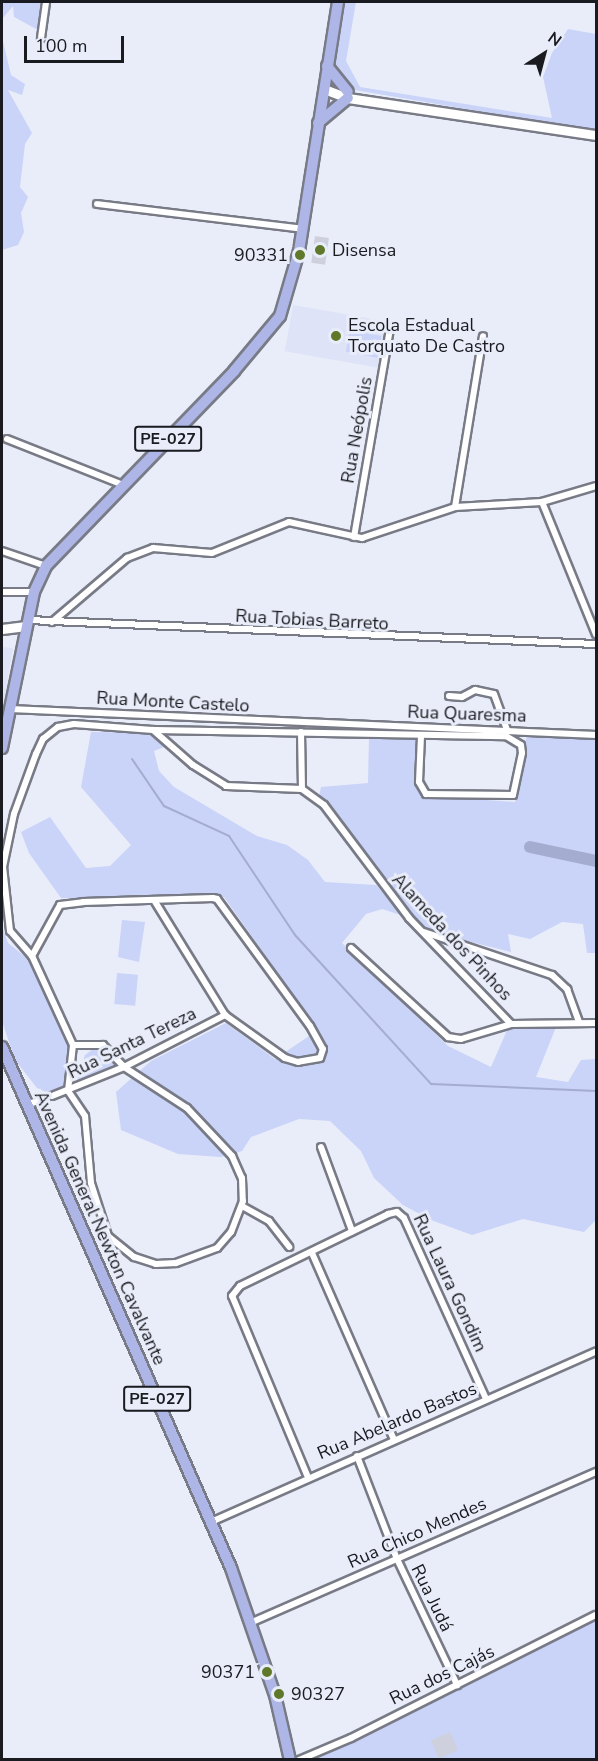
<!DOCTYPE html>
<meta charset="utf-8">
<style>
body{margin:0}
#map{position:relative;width:598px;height:1761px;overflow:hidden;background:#e9edf9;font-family:"Nunito Sans",sans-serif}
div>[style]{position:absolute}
.built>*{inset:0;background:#dee3f7;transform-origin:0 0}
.green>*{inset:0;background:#cad3f8;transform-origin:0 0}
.stream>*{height:2px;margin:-1px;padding:0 1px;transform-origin:1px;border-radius:1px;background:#a4acd0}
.river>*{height:12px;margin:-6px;padding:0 6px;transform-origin:6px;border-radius:6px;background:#a4acd0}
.building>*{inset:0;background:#ced1dd;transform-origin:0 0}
.roads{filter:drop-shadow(2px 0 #787b86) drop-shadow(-2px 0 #787b86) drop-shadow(0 2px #787b86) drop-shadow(0 -2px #787b86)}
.street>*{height:6px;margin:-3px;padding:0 3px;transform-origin:3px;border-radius:3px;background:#fff}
.secondary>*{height:9px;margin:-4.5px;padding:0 4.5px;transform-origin:4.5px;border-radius:4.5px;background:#fff}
.primary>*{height:10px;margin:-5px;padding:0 5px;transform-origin:5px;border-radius:5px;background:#adb6e6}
.dots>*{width:16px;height:16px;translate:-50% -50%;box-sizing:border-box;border:3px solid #e9edf9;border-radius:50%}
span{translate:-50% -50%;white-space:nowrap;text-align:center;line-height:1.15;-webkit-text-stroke:6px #e9edf9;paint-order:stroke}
.shield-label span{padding:2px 4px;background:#e9edf9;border:2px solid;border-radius:4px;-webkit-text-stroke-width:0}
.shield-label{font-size:16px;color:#1a1b20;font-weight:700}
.poi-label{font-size:18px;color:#1a1b20}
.left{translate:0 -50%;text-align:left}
.right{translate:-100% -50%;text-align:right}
.street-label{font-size:18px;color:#1a1b20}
.frame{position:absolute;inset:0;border:3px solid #1a1b20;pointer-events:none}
.north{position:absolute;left:514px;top:24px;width:60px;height:60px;-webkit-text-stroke:4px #e9edf9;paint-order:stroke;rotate:36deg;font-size:16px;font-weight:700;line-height:24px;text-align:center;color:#1a1b20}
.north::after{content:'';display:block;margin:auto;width:21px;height:27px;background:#1a1b20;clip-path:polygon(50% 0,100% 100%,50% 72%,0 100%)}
.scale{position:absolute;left:24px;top:36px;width:100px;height:27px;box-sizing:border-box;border:3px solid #1a1b20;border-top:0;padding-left:8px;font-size:18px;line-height:21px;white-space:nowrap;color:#1a1b20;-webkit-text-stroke:4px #e9edf9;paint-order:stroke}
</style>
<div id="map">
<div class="built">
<div style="left:293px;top:305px;width:94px;height:47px;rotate:10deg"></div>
<div style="clip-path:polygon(2px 647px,13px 648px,2px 713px)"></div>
</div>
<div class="green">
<div style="clip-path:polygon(2px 2px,43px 2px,38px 30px,14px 17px,13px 6px,2px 19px)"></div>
<div style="clip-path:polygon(344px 2px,356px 2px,346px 61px,360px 87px,552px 118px,543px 77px,552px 53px,568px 29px,596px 34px,596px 131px,349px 89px,334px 69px)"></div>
<div style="clip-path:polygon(2px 37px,11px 75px,25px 84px,22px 95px,8px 90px,32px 133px,25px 144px,20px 187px,28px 197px,21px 213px,24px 232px,18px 245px,2px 250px)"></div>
<div style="left:350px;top:330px;width:32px;height:22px;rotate:11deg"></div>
<div style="clip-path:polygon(91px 732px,152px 733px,169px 745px,154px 751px,159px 771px,174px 787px,257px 836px,287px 845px,308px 860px,325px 882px,376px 885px,404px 916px,382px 909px,366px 914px,342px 943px,448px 1046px,491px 1067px,508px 1028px,556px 1027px,536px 1077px,568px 1082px,581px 1060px,596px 1059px,596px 1220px,584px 1232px,523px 1219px,472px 1235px,431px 1220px,403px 1205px,374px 1178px,361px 1151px,330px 1121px,299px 1119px,251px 1137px,242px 1151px,221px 1157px,178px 1154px,121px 1130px,116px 1092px,151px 1061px,226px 1023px,275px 1059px,318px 1030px,224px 897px,61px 898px,29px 853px,21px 832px,50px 817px,86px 868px,110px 866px,131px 845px,81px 787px)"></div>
<div style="clip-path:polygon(527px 734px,596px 739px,596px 953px,587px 953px,583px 924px,562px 922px,530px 939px,508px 934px,511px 952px,427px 931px,399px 903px,319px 797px,321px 787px,368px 783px,369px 737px,419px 738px,420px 795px,515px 802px)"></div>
<div style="clip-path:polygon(122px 920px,145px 922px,139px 962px,118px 957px)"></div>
<div style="clip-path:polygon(2px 926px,8px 943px,28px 959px,64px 1034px,73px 1059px,62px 1089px,48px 1093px,37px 1088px,15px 1060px,2px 1021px)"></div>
<div style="left:117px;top:973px;width:21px;height:31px;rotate:5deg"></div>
<div style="clip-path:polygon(97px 1046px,121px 1067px,75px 1085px,85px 1055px)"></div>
<div style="clip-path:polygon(596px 1618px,596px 1759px,312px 1760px,464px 1686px)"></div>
</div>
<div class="stream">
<div style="left:2px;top:113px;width:38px;rotate:90deg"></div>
<div style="left:132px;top:759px;width:57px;rotate:55.8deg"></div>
<div style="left:164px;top:806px;width:72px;rotate:24.8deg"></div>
<div style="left:229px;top:836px;width:119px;rotate:56.3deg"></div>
<div style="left:295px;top:935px;width:202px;rotate:47.6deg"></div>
<div style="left:431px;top:1084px;width:165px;rotate:2.4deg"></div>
</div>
<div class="river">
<div style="left:530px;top:847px;width:67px;rotate:12deg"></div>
</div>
<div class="building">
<div style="left:315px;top:236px;width:14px;height:27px;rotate:8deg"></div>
<div style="left:450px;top:1732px;width:20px;height:21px;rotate:66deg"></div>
</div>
<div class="roads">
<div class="street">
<div style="left:41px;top:38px;width:36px;rotate:-82deg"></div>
<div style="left:97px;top:204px;width:208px;rotate:6.9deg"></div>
<div style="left:7px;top:439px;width:125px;rotate:21.6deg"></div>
<div style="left:542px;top:502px;width:143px;rotate:67.8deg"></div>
<div style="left:455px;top:507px;width:173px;rotate:-80.7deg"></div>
<div style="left:354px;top:537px;width:212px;rotate:-80.2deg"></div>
<div style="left:2px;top:551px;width:46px;rotate:18.8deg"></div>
<div style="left:2px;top:592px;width:32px"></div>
<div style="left:28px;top:620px;width:569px;rotate:2.42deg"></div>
<div style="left:52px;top:622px;width:99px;rotate:-40.5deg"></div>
<div style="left:127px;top:558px;width:28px;rotate:-21deg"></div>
<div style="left:153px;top:548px;width:59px;rotate:4.8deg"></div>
<div style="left:212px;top:553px;width:83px;rotate:-21.9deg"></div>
<div style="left:289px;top:522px;width:75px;rotate:12.4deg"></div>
<div style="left:362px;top:538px;width:98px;rotate:-18.4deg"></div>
<div style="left:455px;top:507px;width:87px;rotate:-3.3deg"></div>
<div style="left:542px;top:502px;width:56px;rotate:-16.5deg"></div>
<div style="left:449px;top:696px;width:13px;rotate:4deg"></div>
<div style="left:462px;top:697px;width:15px;rotate:-28deg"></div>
<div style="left:475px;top:690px;width:19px;rotate:12deg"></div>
<div style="left:494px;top:694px;width:38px;rotate:70deg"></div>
<div style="left:10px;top:709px;width:587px;rotate:2.54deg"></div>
<div style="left:155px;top:730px;width:351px;rotate:1deg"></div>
<div style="left:506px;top:736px;width:17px;rotate:31deg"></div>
<div style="left:521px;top:745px;width:8px;rotate:83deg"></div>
<div style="left:522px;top:753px;width:43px;rotate:102.1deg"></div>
<div style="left:513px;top:795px;width:87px;rotate:-179.3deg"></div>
<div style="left:426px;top:794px;width:14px;rotate:-120deg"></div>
<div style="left:419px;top:782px;width:46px;rotate:-87.5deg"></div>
<div style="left:301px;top:732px;width:57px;rotate:89deg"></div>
<div style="left:302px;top:789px;width:27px;rotate:36deg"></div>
<div style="left:324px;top:805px;width:141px;rotate:53deg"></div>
<div style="left:409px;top:918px;width:147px;rotate:46.1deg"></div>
<div style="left:424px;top:932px;width:135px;rotate:18.6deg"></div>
<div style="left:552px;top:975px;width:21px;rotate:43deg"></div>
<div style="left:567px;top:989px;width:35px;rotate:70deg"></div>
<div style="left:351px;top:948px;width:132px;rotate:42.5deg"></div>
<div style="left:448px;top:1037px;width:13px;rotate:9deg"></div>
<div style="left:461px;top:1039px;width:52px;rotate:-16.7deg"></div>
<div style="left:511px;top:1024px;width:85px;rotate:-0.7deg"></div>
<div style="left:32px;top:956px;width:58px;rotate:-61.2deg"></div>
<div style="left:60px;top:905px;width:23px;rotate:-7deg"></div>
<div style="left:83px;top:902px;width:130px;rotate:-1.8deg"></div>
<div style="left:213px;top:898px;width:4px;rotate:14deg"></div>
<div style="left:217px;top:899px;width:157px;rotate:53.8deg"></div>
<div style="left:310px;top:1026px;width:26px;rotate:61deg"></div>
<div style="left:323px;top:1049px;width:9px;rotate:108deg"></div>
<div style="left:320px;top:1058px;width:22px;rotate:170deg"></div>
<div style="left:298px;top:1062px;width:14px;rotate:-163deg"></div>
<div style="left:285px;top:1058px;width:74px;rotate:-144.4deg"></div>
<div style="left:225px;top:1015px;width:135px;rotate:-121.7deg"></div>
<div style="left:73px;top:1045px;width:30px"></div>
<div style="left:103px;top:1045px;width:30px;rotate:46deg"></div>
<div style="left:124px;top:1067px;width:75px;rotate:33.1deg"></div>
<div style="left:187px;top:1108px;width:66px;rotate:46.8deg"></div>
<div style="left:232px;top:1156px;width:24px;rotate:66deg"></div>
<div style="left:242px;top:1178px;width:23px;rotate:88deg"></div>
<div style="left:243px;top:1201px;width:33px;rotate:111deg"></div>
<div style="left:231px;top:1232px;width:21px;rotate:131deg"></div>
<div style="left:217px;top:1248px;width:44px;rotate:159.9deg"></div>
<div style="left:176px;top:1263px;width:20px;rotate:177deg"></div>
<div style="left:156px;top:1264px;width:23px;rotate:-162deg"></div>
<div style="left:134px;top:1257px;width:33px;rotate:-141deg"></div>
<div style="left:108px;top:1236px;width:56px;rotate:-107.8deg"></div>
<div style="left:91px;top:1183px;width:67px;rotate:-95.1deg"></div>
<div style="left:85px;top:1116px;width:30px;rotate:-124deg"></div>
<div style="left:68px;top:1091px;width:46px;rotate:-83.8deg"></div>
<div style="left:73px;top:1045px;width:98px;rotate:-114.7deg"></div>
<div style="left:32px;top:956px;width:33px;rotate:-131deg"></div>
<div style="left:10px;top:931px;width:64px;rotate:-96.2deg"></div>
<div style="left:3px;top:867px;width:54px;rotate:-78.3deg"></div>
<div style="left:14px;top:814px;width:64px;rotate:-69.9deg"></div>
<div style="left:36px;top:754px;width:17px;rotate:-65deg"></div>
<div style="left:43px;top:739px;width:19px;rotate:-39deg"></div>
<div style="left:58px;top:727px;width:16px;rotate:-11deg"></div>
<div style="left:74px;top:724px;width:79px;rotate:4.3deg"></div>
<div style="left:153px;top:730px;width:53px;rotate:41.2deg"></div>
<div style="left:193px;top:765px;width:39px;rotate:32deg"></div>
<div style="left:226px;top:786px;width:76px;rotate:2.3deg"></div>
<div style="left:52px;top:1096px;width:78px;rotate:-21.9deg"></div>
<div style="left:124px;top:1067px;width:114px;rotate:-27.2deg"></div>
<div style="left:28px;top:1104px;width:18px;rotate:-16deg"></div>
<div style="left:321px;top:1147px;width:90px;rotate:69.7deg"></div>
<div style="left:242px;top:1206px;width:31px;rotate:29deg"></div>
<div style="left:269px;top:1221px;width:33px;rotate:52deg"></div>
<div style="left:312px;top:1253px;width:204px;rotate:66.3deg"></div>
<div style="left:357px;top:1456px;width:110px;rotate:68.8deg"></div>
<div style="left:397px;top:1559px;width:140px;rotate:64.5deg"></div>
<div style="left:307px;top:1475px;width:194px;rotate:-112.7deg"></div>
<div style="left:232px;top:1296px;width:13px;rotate:-51deg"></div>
<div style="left:240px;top:1286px;width:165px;rotate:-25.9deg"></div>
<div style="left:388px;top:1214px;width:9px;rotate:-13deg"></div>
<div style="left:397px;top:1212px;width:9px;rotate:41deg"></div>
<div style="left:404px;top:1218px;width:199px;rotate:65.6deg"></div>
<div style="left:211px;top:1522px;width:421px;rotate:-23.9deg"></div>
<div style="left:250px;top:1623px;width:378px;rotate:-23.6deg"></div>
<div style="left:299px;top:1760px;width:56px;rotate:-22.9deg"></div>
<div style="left:351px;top:1738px;width:274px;rotate:-26.7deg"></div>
</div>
<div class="secondary">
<div style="left:324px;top:89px;width:26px;rotate:21deg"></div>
<div style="left:348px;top:98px;width:251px;rotate:8.5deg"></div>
<div style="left:2px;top:629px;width:24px;rotate:-7deg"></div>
</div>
<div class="primary">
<div style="left:327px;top:66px;width:33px;rotate:51deg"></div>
<div style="left:318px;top:123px;width:39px;rotate:-40deg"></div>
<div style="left:2px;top:748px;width:159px;rotate:-78.4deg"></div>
<div style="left:34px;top:592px;width:29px;rotate:-65deg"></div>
<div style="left:46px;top:566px;width:271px;rotate:-46deg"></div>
<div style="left:234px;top:371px;width:72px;rotate:-50.1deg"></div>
<div style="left:280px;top:316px;width:68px;rotate:-73.7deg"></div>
<div style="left:299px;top:251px;width:252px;rotate:-81.1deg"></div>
<div style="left:2px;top:1047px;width:569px;rotate:66.27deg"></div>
<div style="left:231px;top:1568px;width:134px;rotate:70.9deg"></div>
<div style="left:275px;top:1695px;width:67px;rotate:77deg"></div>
</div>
</div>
<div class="dots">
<div style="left:320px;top:250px;background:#607829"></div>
<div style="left:300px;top:255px;background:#607829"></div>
<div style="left:336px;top:336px;background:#607829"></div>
<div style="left:267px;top:1672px;background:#607829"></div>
<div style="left:279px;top:1694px;background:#607829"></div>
</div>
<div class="shield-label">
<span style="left:168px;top:439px">PE-027</span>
<span style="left:157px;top:1399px">PE-027</span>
</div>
<div class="poi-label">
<span class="left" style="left:332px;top:250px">Disensa</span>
<span class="right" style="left:288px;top:255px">90331</span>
<span class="left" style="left:348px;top:336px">Escola Estadual<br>Torquato De Castro</span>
<span class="right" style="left:255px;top:1672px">90371</span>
<span class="left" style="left:291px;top:1694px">90327</span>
</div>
<div class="street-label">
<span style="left:357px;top:430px;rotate:-80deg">Rua Neópolis</span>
<span style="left:312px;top:620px;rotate:3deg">Rua Tobias Barreto</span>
<span style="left:173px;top:702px;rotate:3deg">Rua Monte Castelo</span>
<span style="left:467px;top:714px;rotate:2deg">Rua Quaresma</span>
<span style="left:452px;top:937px;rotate:47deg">Alameda dos Pinhos</span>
<span style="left:132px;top:1043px;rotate:-26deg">Rua Santa Tereza</span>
<span style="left:100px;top:1228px;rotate:66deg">Avenida General Newton Cavalvante</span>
<span style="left:450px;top:1283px;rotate:65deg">Rua Laura Gondim</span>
<span style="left:397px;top:1421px;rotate:-23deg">Rua Abelardo Bastos</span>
<span style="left:417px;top:1533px;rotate:-24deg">Rua Chico Mendes</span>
<span style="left:432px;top:1598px;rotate:64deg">Rua Judá</span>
<span style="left:442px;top:1675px;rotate:-26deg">Rua dos Cajás</span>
</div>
<div class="frame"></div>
<div class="north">N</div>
<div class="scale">100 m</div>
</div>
